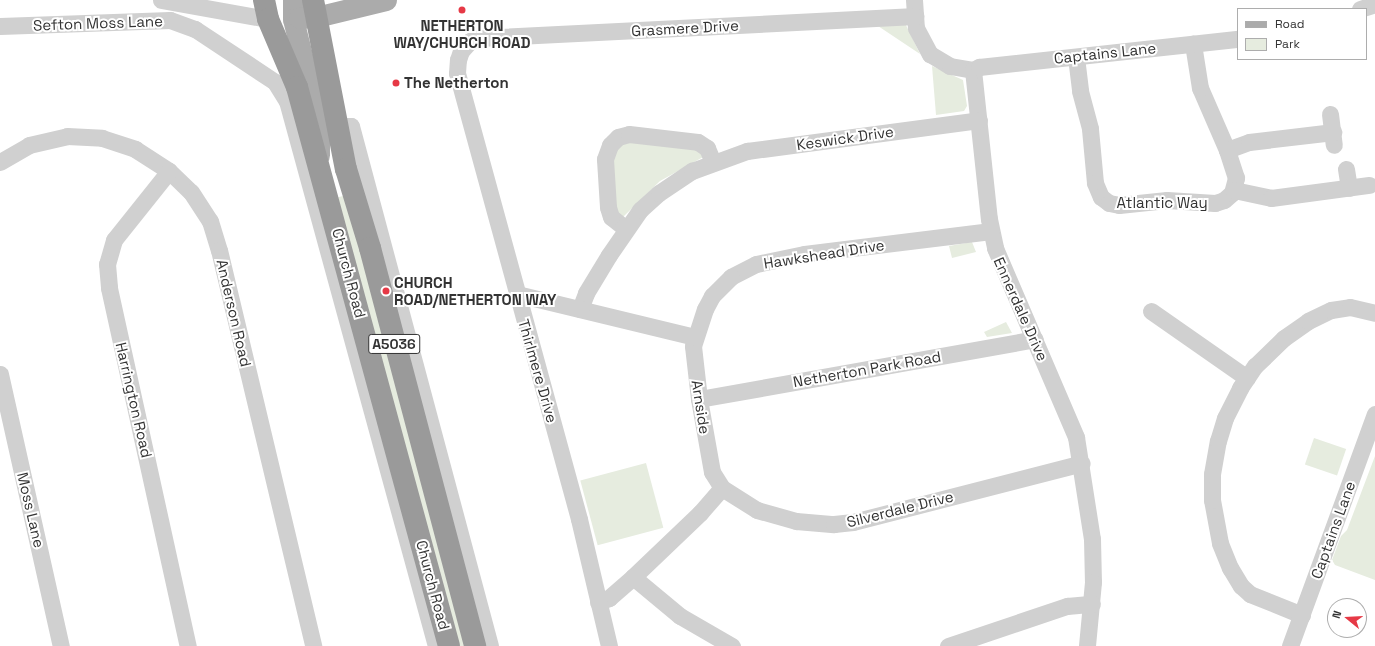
<!DOCTYPE html>
<style>
body{margin:0}
#map{position:relative;width:1375px;height:646px;overflow:hidden;background:#fff;font-family:"Space Grotesk",sans-serif}
div>[style]{position:absolute}
.green>*{inset:0;background:#e6ecdf;transform-origin:0 0}
.minor>*{height:17px;margin:-8.5px;padding:0 8.5px;transform-origin:8.5px;border-radius:8.5px;background:#d0d0d0}
.major>*{height:21px;margin:-10.5px;padding:0 10.5px;transform-origin:10.5px;border-radius:10.5px;background:#ababab}
.highway>*{height:22px;margin:-11px;padding:0 11px;transform-origin:11px;border-radius:11px;background:#9a9a9a}
.dots>*{width:11px;height:11px;translate:-50% -50%;box-sizing:border-box;border:2px solid #fff;border-radius:50%}
span{translate:-50% -50%;white-space:nowrap;text-align:center;line-height:1.15;-webkit-text-stroke:4px #fff;paint-order:stroke}
.shield-label span{padding:1px 3px;background:#fff;border:1px solid;border-radius:3px;-webkit-text-stroke-width:0}
.shield-label{font-size:14px;color:#333;font-weight:700}
.street-label{font-size:15px;color:#333}
.poi-label{font-size:15px;color:#333;font-weight:700}
.left{translate:0 -50%;text-align:left}
.legend{position:absolute;left:1237px;top:8px;width:130px;height:52px;box-sizing:border-box;background:#fff;border:1px solid #adadad;margin:0;padding:5px 7px;list-style:none;font-size:12px;color:#333}
.legend li{display:flex;align-items:center;gap:8px;height:20px}
.legend b{width:20px;border:1px solid #adadad}
.north{position:absolute;left:1327px;top:598px;width:40px;height:40px;box-sizing:border-box;background:#fff;border:1px solid #adadad;border-radius:50%;rotate:288deg;font-size:11px;font-weight:700;line-height:16px;text-align:center;color:#333}
.north::after{content:'';display:block;margin:auto;width:14px;height:18px;background:#e63946;clip-path:polygon(50% 0,100% 100%,50% 72%,0 100%)}
</style>
<div id="map">
<div class="green">
<div style="clip-path:polygon(872px 22px,905px 23px,920px 54px)"></div>
<div style="clip-path:polygon(932px 66px,963px 80px,967px 106px,964px 111px,936px 115px)"></div>
<div style="clip-path:polygon(620px 142px,697px 146px,705px 156px,660px 181px,623px 217px,616px 214px,610px 162px)"></div>
<div style="clip-path:polygon(347px 195px,379px 314px,372px 332px,335px 198px)"></div>
<div style="clip-path:polygon(972px 242px,976px 252px,952px 258px,949px 246px)"></div>
<div style="left:380px;top:318px;width:340px;height:20px;rotate:75deg"></div>
<div style="clip-path:polygon(1006px 322px,1012px 333px,987px 337px,984px 332px)"></div>
<div style="left:1314px;top:438px;width:34px;height:28px;rotate:19deg"></div>
<div style="clip-path:polygon(1375px 456px,1375px 580px,1335px 565px,1332px 560px,1341px 536px,1347px 530px)"></div>
<div style="left:646px;top:463px;width:67px;height:68px;rotate:75deg"></div>
</div>
<div class="minor">
<div style="left:161px;top:0;width:109px;rotate:10.1deg"></div>
<div style="left:914px;top:0;width:28px;rotate:86deg"></div>
<div style="left:916px;top:28px;width:30px;rotate:62deg"></div>
<div style="left:930px;top:54px;width:23px;rotate:31deg"></div>
<div style="left:950px;top:66px;width:23px;rotate:10deg"></div>
<div style="left:973px;top:70px;width:150px;rotate:83.9deg"></div>
<div style="left:989px;top:219px;width:30px;rotate:78deg"></div>
<div style="left:995px;top:248px;width:206px;rotate:66.8deg"></div>
<div style="left:1076px;top:437px;width:103px;rotate:81.1deg"></div>
<div style="left:1092px;top:539px;width:43px;rotate:88.7deg"></div>
<div style="left:1093px;top:582px;width:64px;rotate:95.4deg"></div>
<div style="left:1360px;top:9px;width:16px;rotate:-18deg"></div>
<div style="left:0;top:26px;width:170px;rotate:-2deg"></div>
<div style="left:170px;top:20px;width:27px;rotate:20deg"></div>
<div style="left:195px;top:29px;width:96px;rotate:33.5deg"></div>
<div style="left:275px;top:82px;width:22px;rotate:58deg"></div>
<div style="left:287px;top:101px;width:565px;rotate:74.71deg"></div>
<div style="left:1076px;top:57px;width:34px;rotate:83deg"></div>
<div style="left:1080px;top:91px;width:39px;rotate:75deg"></div>
<div style="left:1090px;top:129px;width:54px;rotate:84.7deg"></div>
<div style="left:1095px;top:183px;width:15px;rotate:67deg"></div>
<div style="left:1101px;top:197px;width:10px;rotate:37deg"></div>
<div style="left:1109px;top:203px;width:10px;rotate:11deg"></div>
<div style="left:1119px;top:205px;width:48px;rotate:-5.9deg"></div>
<div style="left:1167px;top:200px;width:48px;rotate:3.6deg"></div>
<div style="left:1215px;top:203px;width:9px;rotate:-18deg"></div>
<div style="left:1224px;top:200px;width:11px;rotate:-41deg"></div>
<div style="left:1232px;top:193px;width:16px;rotate:-75deg"></div>
<div style="left:1236px;top:178px;width:29px;rotate:-108deg"></div>
<div style="left:1227px;top:150px;width:68px;rotate:-113.5deg"></div>
<div style="left:1200px;top:88px;width:45px;rotate:-99deg"></div>
<div style="left:973px;top:70px;width:7px;rotate:-27deg"></div>
<div style="left:979px;top:67px;width:261px;rotate:-6.2deg"></div>
<div style="left:1330px;top:114px;width:31px;rotate:83deg"></div>
<div style="left:337px;top:126px;width:14px"></div>
<div style="left:351px;top:126px;width:538px;rotate:75.03deg"></div>
<div style="left:1227px;top:150px;width:23px;rotate:-20deg"></div>
<div style="left:1249px;top:142px;width:85px;rotate:-6.8deg"></div>
<div style="left:0;top:162px;width:34px;rotate:-30deg"></div>
<div style="left:29px;top:145px;width:39px;rotate:-13deg"></div>
<div style="left:67px;top:136px;width:35px;rotate:3deg"></div>
<div style="left:102px;top:138px;width:35px;rotate:18deg"></div>
<div style="left:135px;top:149px;width:40px;rotate:32.9deg"></div>
<div style="left:169px;top:171px;width:30px;rotate:44deg"></div>
<div style="left:191px;top:192px;width:35px;rotate:57deg"></div>
<div style="left:210px;top:221px;width:30px;rotate:73deg"></div>
<div style="left:219px;top:250px;width:407px;rotate:76.6deg"></div>
<div style="left:1346px;top:169px;width:19px;rotate:81deg"></div>
<div style="left:169px;top:171px;width:88px;rotate:128.6deg"></div>
<div style="left:114px;top:240px;width:25px;rotate:106deg"></div>
<div style="left:107px;top:264px;width:24px;rotate:85deg"></div>
<div style="left:109px;top:288px;width:367px;rotate:77.6deg"></div>
<div style="left:1234px;top:190px;width:38px;rotate:12deg"></div>
<div style="left:1271px;top:198px;width:99px;rotate:-7.6deg"></div>
<div style="left:626px;top:229px;width:19px;rotate:-141deg"></div>
<div style="left:611px;top:217px;width:10px;rotate:-107deg"></div>
<div style="left:608px;top:207px;width:48px;rotate:-93.6deg"></div>
<div style="left:605px;top:159px;width:15px;rotate:-70deg"></div>
<div style="left:610px;top:145px;width:11px;rotate:-45deg"></div>
<div style="left:618px;top:137px;width:11px;rotate:-15deg"></div>
<div style="left:629px;top:134px;width:69px;rotate:6.6deg"></div>
<div style="left:698px;top:142px;width:11px;rotate:34deg"></div>
<div style="left:707px;top:148px;width:15px;rotate:67deg"></div>
<div style="left:991px;top:231px;width:188px;rotate:173deg"></div>
<div style="left:804px;top:254px;width:49px;rotate:168.2deg"></div>
<div style="left:756px;top:264px;width:28px;rotate:153deg"></div>
<div style="left:731px;top:277px;width:27px;rotate:135deg"></div>
<div style="left:712px;top:296px;width:15px;rotate:118deg"></div>
<div style="left:705px;top:309px;width:39px;rotate:108deg"></div>
<div style="left:693px;top:346px;width:53px;rotate:83.5deg"></div>
<div style="left:699px;top:399px;width:74px;rotate:79.9deg"></div>
<div style="left:712px;top:472px;width:19px;rotate:58deg"></div>
<div style="left:722px;top:488px;width:41px;rotate:32.2deg"></div>
<div style="left:757px;top:510px;width:41px;rotate:15.8deg"></div>
<div style="left:796px;top:521px;width:38px;rotate:5deg"></div>
<div style="left:834px;top:524px;width:19px;rotate:-6deg"></div>
<div style="left:853px;top:522px;width:236px;rotate:-14.4deg"></div>
<div style="left:517px;top:294px;width:183px;rotate:13.6deg"></div>
<div style="left:580px;top:309px;width:17px;rotate:-69deg"></div>
<div style="left:586px;top:293px;width:44px;rotate:-58.8deg"></div>
<div style="left:609px;top:255px;width:55px;rotate:-55.4deg"></div>
<div style="left:640px;top:210px;width:25px;rotate:-42deg"></div>
<div style="left:659px;top:193px;width:40px;rotate:-34deg"></div>
<div style="left:692px;top:171px;width:59px;rotate:-20deg"></div>
<div style="left:747px;top:151px;width:234px;rotate:-7.6deg"></div>
<div style="left:1151px;top:311px;width:117px;rotate:34.9deg"></div>
<div style="left:0;top:374px;width:279px;rotate:77.4deg"></div>
<div style="left:699px;top:399px;width:341px;rotate:-10.1deg"></div>
<div style="left:633px;top:577px;width:61px;rotate:39.7deg"></div>
<div style="left:680px;top:616px;width:60px;rotate:30deg"></div>
<div style="left:598px;top:602px;width:12px;rotate:-20deg"></div>
<div style="left:609px;top:598px;width:32px;rotate:-41deg"></div>
<div style="left:633px;top:577px;width:93px;rotate:-43.7deg"></div>
<div style="left:700px;top:513px;width:33px;rotate:-49deg"></div>
<div style="left:1302px;top:615px;width:56px;rotate:-158deg"></div>
<div style="left:1250px;top:594px;width:12px;rotate:-138deg"></div>
<div style="left:1241px;top:586px;width:21px;rotate:-121deg"></div>
<div style="left:1230px;top:568px;width:27px;rotate:-112deg"></div>
<div style="left:1220px;top:543px;width:44px;rotate:-100.5deg"></div>
<div style="left:1212px;top:500px;width:26px;rotate:-90deg"></div>
<div style="left:1212px;top:474px;width:34px;rotate:-80deg"></div>
<div style="left:1218px;top:441px;width:24px;rotate:-73deg"></div>
<div style="left:1225px;top:418px;width:34px;rotate:-63deg"></div>
<div style="left:1240px;top:388px;width:27px;rotate:-56deg"></div>
<div style="left:1255px;top:366px;width:40px;rotate:-44deg"></div>
<div style="left:1284px;top:338px;width:29px;rotate:-35deg"></div>
<div style="left:1308px;top:321px;width:25px;rotate:-26deg"></div>
<div style="left:1331px;top:310px;width:19px;rotate:-9deg"></div>
<div style="left:1350px;top:307px;width:26px;rotate:13deg"></div>
<div style="left:609px;top:646px;width:130px;rotate:-103.3deg"></div>
<div style="left:579px;top:519px;width:462px;rotate:-105.3deg"></div>
<div style="left:457px;top:73px;width:13px;rotate:-86deg"></div>
<div style="left:458px;top:60px;width:9px;rotate:-72deg"></div>
<div style="left:461px;top:51px;width:13px;rotate:-48deg"></div>
<div style="left:470px;top:41px;width:10px;rotate:-17deg"></div>
<div style="left:480px;top:38px;width:436px;rotate:-2.9deg"></div>
<div style="left:948px;top:646px;width:126px;rotate:-18.6deg"></div>
<div style="left:1067px;top:606px;width:25px;rotate:-5deg"></div>
<div style="left:1290px;top:646px;width:247px;rotate:-69.9deg"></div>
</div>
<div class="major">
<div style="left:293px;top:0;width:19px;rotate:90deg"></div>
<div style="left:293px;top:19px;width:107px;rotate:76deg"></div>
<div style="left:319px;top:123px;width:32px;rotate:90deg"></div>
<div style="left:299px;top:18px;width:17px;rotate:-3deg"></div>
<div style="left:316px;top:17px;width:72px;rotate:-13.7deg"></div>
</div>
<div class="highway">
<div style="left:264px;top:0;width:19px;rotate:78deg"></div>
<div style="left:268px;top:19px;width:74px;rotate:66.9deg"></div>
<div style="left:297px;top:87px;width:579px;rotate:74.79deg"></div>
<div style="left:313px;top:0;width:172px;rotate:79deg"></div>
<div style="left:346px;top:169px;width:83px;rotate:73.1deg"></div>
<div style="left:370px;top:248px;width:412px;rotate:75.2deg"></div>
</div>
<div class="dots">
<div style="left:462px;top:10px;background:#e63946"></div>
<div style="left:396px;top:83px;background:#e63946"></div>
<div style="left:386px;top:291px;background:#e63946"></div>
</div>
<div class="shield-label">
<span style="left:394px;top:344px">A5036</span>
</div>
<div class="street-label">
<span style="left:98px;top:23px;rotate:-2deg">Sefton Moss Lane</span>
<span style="left:685px;top:28px;rotate:-3deg">Grasmere Drive</span>
<span style="left:1105px;top:53px;rotate:-6deg">Captains Lane</span>
<span style="left:845px;top:138px;rotate:-8deg">Keswick Drive</span>
<span style="left:1162px;top:203px">Atlantic Way</span>
<span style="left:824px;top:254px;rotate:-9deg">Hawkshead Drive</span>
<span style="left:349px;top:273px;rotate:75deg">Church Road</span>
<span style="left:1021px;top:309px;rotate:66deg">Ennerdale Drive</span>
<span style="left:234px;top:313px;rotate:77deg">Anderson Road</span>
<span style="left:867px;top:369px;rotate:-10deg">Netherton Park Road</span>
<span style="left:538px;top:371px;rotate:74deg">Thirlmere Drive</span>
<span style="left:134px;top:400px;rotate:77deg">Harrington Road</span>
<span style="left:701px;top:407px;rotate:81deg">Arnside</span>
<span style="left:900px;top:509px;rotate:-14deg">Silverdale Drive</span>
<span style="left:31px;top:510px;rotate:77deg">Moss Lane</span>
<span style="left:1333px;top:530px;rotate:-70deg">Captains Lane</span>
<span style="left:433px;top:585px;rotate:75deg">Church Road</span>
</div>
<div class="poi-label">
<span style="left:462px;top:34px">NETHERTON<br>WAY/CHURCH ROAD</span>
<span class="left" style="left:404px;top:83px">The Netherton</span>
<span class="left" style="left:394px;top:291px">CHURCH<br>ROAD/NETHERTON WAY</span>
</div>
<ul class="legend">
<li><b style="height:5px;background:#ababab"></b>Road</li>
<li><b style="height:11px;background:#e6ecdf"></b>Park</li>
</ul>
<div class="north">N</div>
</div>
